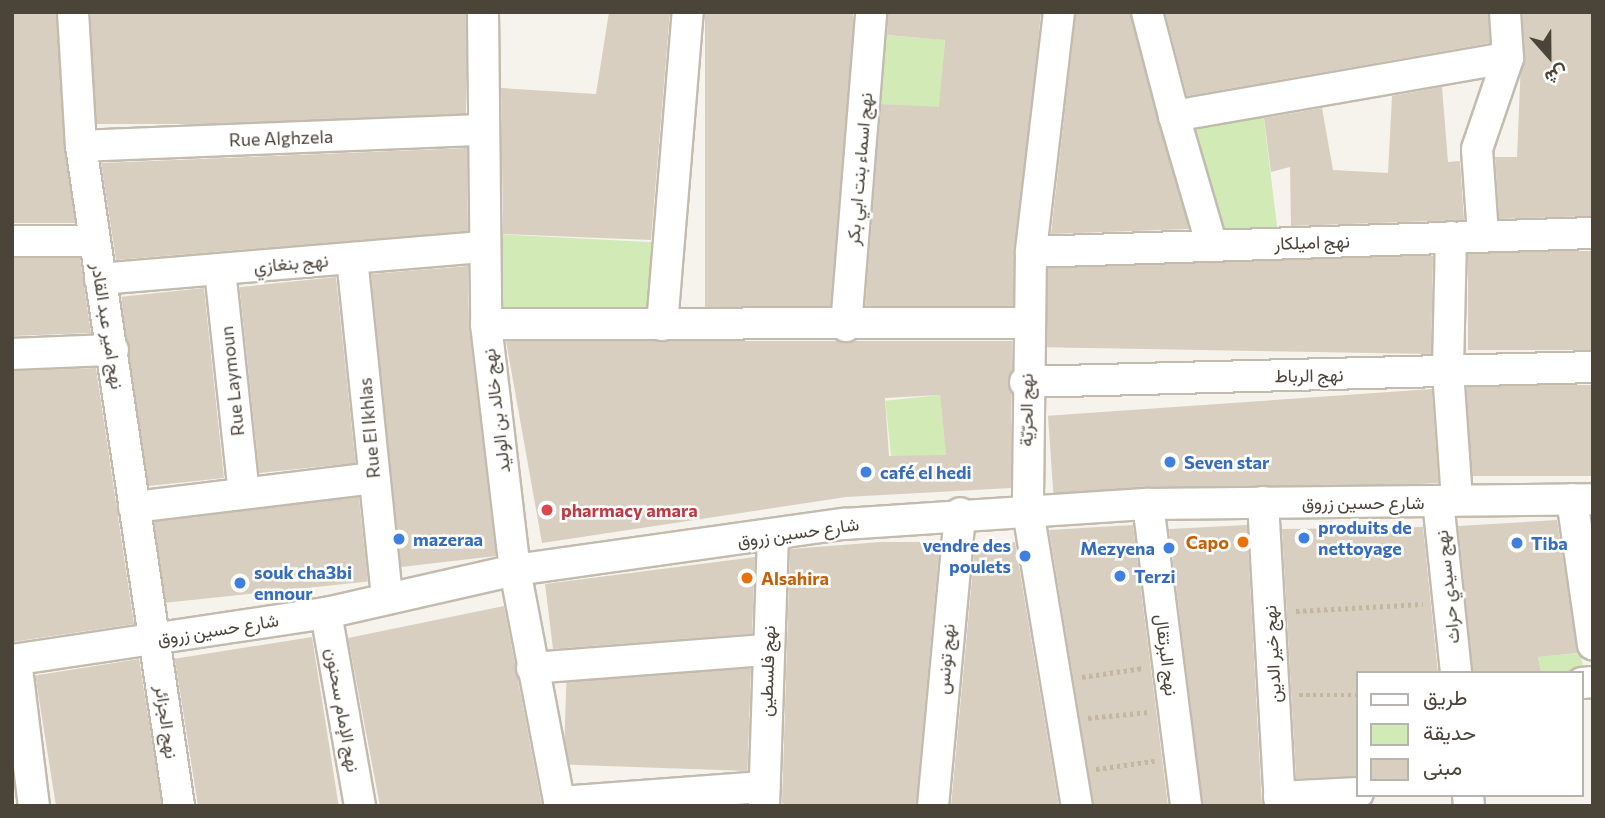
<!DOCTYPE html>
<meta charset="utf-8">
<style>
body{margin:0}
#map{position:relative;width:1605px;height:818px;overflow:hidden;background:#f6f3ec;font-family:Commissioner,Vazirmatn,sans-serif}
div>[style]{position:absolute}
.green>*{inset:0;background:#d2eab5;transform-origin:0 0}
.building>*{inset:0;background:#d8cfc1;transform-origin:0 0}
.path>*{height:4.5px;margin-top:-2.25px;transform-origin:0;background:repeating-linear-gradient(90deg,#c4b79f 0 3.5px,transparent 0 7px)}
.roads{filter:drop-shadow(2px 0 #c2bbae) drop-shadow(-2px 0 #c2bbae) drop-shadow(0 2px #c2bbae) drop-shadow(0 -2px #c2bbae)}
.minor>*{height:30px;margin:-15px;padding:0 15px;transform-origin:15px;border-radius:15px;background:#fff}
.dots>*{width:19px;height:19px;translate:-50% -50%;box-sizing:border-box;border:4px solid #fff;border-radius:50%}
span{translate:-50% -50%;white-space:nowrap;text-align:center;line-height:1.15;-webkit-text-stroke:5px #fff;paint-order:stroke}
.street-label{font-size:18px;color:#4b4439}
.shop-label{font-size:18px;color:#366cbe;font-weight:700}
.left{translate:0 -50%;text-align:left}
.right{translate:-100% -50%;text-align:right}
.health-label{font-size:18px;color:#be3a42;font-weight:700}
.food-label{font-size:18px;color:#c56008;font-weight:700}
.frame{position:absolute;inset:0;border:14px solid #4b4439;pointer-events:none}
.legend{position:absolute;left:1356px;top:671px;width:228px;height:126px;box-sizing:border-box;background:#fff;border:2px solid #b7b4b0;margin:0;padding:9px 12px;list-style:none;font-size:21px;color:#4b4439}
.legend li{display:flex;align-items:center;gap:14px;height:35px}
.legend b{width:35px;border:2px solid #b7b4b0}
.north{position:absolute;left:1514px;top:21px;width:70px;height:70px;-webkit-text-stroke:5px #fff;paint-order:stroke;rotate:159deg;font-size:19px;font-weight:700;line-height:28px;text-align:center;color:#4b4439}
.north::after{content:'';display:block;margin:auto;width:24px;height:32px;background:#4b4439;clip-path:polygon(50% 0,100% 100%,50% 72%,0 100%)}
</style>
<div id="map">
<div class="green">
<div style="left:881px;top:35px;width:64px;height:69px;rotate:4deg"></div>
<div style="clip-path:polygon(1263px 112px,1278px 234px,1219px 239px,1184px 127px)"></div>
<div style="left:496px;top:234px;width:158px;height:80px;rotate:3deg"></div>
<div style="left:940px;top:395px;width:60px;height:55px;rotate:84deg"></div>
<div style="clip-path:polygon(1580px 653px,1587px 681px,1582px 673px,1541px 673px,1538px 657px)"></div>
</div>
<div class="building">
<div style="clip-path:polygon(12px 12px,56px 12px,75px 223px,12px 223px)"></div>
<div style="left:91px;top:12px;width:375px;height:112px"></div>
<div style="clip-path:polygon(609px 12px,670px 12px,651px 240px,503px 234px,501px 88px,596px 94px)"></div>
<div style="left:705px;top:12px;width:148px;height:295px"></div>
<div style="clip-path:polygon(888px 12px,1041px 12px,1013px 306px,865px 306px,881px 104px,939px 107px,945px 40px,887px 35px)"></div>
<div style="clip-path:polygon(1076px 12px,1130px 12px,1189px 229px,1051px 234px)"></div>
<div style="clip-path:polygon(1165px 12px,1488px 12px,1490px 43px,1187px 96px)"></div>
<div style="clip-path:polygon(1523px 12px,1593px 12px,1593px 216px,1499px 219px,1495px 157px,1517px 157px)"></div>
<div style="clip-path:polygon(1442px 87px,1448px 162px,1460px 161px,1464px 220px,1291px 226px,1290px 167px,1271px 172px,1264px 118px,1322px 108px,1333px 170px,1388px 173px,1392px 96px)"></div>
<div style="clip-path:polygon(467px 148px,468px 231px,116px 260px,101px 163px)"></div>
<div style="left:1593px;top:251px;width:99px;height:125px;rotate:90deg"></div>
<div style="left:1433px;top:256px;width:98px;height:385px;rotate:91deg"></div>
<div style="clip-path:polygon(12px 258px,80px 258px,91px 333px,12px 336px)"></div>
<div style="clip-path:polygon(468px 266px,469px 326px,496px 556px,401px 567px,371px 274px)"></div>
<div style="left:336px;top:277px;width:187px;height:97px;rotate:84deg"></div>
<div style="left:204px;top:288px;width:191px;height:83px;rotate:84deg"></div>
<div style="clip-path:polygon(evenodd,506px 341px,1012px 341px,1011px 488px,846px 497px,542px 543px,506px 341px,940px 395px,946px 455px,889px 456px,885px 398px,940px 395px)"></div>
<div style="clip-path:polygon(96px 368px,134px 624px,12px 642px,12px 371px)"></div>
<div style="left:1593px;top:385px;width:91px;height:126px;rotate:90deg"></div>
<div style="left:1432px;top:389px;width:94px;height:385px;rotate:86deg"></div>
<div style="left:359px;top:497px;width:85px;height:206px;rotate:84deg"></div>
<div style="clip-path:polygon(1557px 520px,1578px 653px,1538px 657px,1541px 673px,1473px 673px,1458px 526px)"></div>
<div style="clip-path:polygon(1133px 525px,1168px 806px,1094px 806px,1049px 530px)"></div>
<div style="clip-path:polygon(1247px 525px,1262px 806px,1203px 806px,1169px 529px)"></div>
<div style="clip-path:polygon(1423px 527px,1438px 673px,1358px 673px,1358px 776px,1296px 779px,1282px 529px)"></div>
<div style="clip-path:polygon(881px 542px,940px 542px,916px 806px,788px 806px,782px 803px,790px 549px)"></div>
<div style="clip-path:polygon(1015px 542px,1059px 806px,951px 806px,975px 546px)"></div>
<div style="clip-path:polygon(755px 557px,752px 634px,553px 649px,545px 584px)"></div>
<div style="clip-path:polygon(504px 606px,542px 806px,380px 806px,348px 638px)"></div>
<div style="left:312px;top:637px;width:171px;height:139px;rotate:81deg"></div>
<div style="left:139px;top:659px;width:149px;height:105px;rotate:81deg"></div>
<div style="left:751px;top:669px;width:102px;height:184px;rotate:92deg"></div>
</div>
<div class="path">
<div style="left:1296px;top:611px;width:127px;rotate:-3.2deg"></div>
<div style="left:1082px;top:677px;width:62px;rotate:-8.4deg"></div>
<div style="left:1299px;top:695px;width:59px"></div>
<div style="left:1088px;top:718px;width:61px;rotate:-5.6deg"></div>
<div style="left:1096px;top:769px;width:59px;rotate:-7.9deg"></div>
</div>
<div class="roads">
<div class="minor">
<div style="left:73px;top:12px;width:134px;rotate:86.6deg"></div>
<div style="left:81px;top:146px;width:667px;rotate:81.55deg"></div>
<div style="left:483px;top:12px;width:312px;rotate:89.4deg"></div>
<div style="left:486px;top:324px;width:248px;rotate:83.3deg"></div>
<div style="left:515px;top:570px;width:240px;rotate:79.2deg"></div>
<div style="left:1059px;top:12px;width:242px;rotate:96.7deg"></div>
<div style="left:1031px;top:252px;width:259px;rotate:90.7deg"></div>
<div style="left:1028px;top:511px;width:299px;rotate:80.6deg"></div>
<div style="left:1147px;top:12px;width:107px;rotate:75.4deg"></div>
<div style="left:1174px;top:116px;width:339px;rotate:-9.9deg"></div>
<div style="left:1174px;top:116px;width:135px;rotate:73.7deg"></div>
<div style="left:81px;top:146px;width:399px;rotate:-2.3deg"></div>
<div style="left:1483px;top:235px;width:86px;rotate:-94deg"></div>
<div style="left:1477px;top:149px;width:96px;rotate:-71.2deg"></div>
<div style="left:1508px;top:58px;width:46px;rotate:-93.7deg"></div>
<div style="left:1451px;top:237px;width:134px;rotate:91.3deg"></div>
<div style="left:1448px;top:371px;width:128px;rotate:86deg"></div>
<div style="left:12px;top:241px;width:83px"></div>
<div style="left:1031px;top:252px;width:562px;rotate:-1.94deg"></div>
<div style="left:352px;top:258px;width:342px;rotate:84.1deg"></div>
<div style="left:220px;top:270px;width:224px;rotate:83.9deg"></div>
<div style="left:100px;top:279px;width:383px;rotate:-4.8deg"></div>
<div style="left:486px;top:324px;width:542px;rotate:-0.11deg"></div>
<div style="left:662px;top:325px;width:314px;rotate:-85.3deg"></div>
<div style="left:846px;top:326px;width:315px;rotate:-85.4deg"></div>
<div style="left:12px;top:354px;width:101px;rotate:-2.3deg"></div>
<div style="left:1025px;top:382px;width:568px;rotate:-1.51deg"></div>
<div style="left:1572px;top:499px;width:147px;rotate:81.8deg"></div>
<div style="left:1438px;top:501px;width:173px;rotate:84deg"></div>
<div style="left:1263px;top:502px;width:304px;rotate:86.8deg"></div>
<div style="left:1148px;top:504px;width:304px;rotate:82.8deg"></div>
<div style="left:134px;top:507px;width:241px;rotate:-6.9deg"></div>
<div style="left:326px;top:613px;width:196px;rotate:80deg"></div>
<div style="left:12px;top:660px;width:317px;rotate:-8.5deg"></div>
<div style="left:326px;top:613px;width:194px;rotate:-12.8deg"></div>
<div style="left:515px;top:570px;width:332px;rotate:-8deg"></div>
<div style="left:844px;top:524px;width:305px;rotate:-3.8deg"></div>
<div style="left:1148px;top:504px;width:445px;rotate:-0.6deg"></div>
<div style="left:16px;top:660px;width:147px;rotate:83deg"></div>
<div style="left:532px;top:668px;width:235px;rotate:-4.4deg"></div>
<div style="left:1582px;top:683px;width:11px;rotate:-5deg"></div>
<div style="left:1468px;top:795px;width:11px;rotate:85deg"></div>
<div style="left:1279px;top:797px;width:79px;rotate:-2.9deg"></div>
<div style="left:559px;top:802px;width:206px;rotate:-4.2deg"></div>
<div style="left:764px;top:806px;width:269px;rotate:-88.1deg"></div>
<div style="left:933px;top:806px;width:294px;rotate:-84.7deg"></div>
</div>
</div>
<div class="dots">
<div style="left:1170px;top:462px;background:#3f7fe0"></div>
<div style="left:866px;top:472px;background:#3f7fe0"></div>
<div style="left:547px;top:510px;background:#e0444e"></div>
<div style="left:1304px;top:538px;background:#3f7fe0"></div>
<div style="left:399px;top:539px;background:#3f7fe0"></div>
<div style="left:1243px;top:542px;background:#e8710a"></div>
<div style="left:1517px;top:543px;background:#3f7fe0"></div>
<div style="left:1169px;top:548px;background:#3f7fe0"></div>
<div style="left:1025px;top:556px;background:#3f7fe0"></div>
<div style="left:1120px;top:576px;background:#3f7fe0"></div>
<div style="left:747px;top:578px;background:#e8710a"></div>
<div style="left:240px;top:583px;background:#3f7fe0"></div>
</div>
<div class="street-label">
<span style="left:281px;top:138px;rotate:-2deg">Rue Alghzela</span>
<span style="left:859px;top:169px;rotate:-85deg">نهج اسماء بنت ابي بكر</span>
<span style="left:1312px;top:242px;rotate:-2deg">نهج اميلكار</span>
<span style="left:291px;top:263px;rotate:-5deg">نهج بنغازي</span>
<span style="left:108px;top:326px;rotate:81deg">نهج امير عبد القادر</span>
<span style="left:1309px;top:375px;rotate:-1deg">نهج الرباط</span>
<span style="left:232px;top:381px;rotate:-96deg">Rue Laymoun</span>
<span style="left:1026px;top:410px;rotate:-90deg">نهج الحرّيّة</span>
<span style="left:496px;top:411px;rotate:-97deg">نهج خالد بن الوليد</span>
<span style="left:369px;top:428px;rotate:-95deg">Rue El Ikhlas</span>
<span style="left:1363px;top:502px">شارع حسين زروق</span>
<span style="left:798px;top:532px;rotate:-8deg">شارع حسين زروق</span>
<span style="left:1447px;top:587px;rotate:-96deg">نهج سيدي حراث</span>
<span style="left:218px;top:629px;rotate:-9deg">شارع حسين زروق</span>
<span style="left:1272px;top:654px;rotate:-93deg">نهج خير الدين</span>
<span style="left:1167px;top:655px;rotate:83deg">نهج البرتقال</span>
<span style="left:945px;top:659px;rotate:-85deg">نهج تونس</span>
<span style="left:767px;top:671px;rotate:-88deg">نهج فلسطين</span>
<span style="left:343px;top:710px;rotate:80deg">نهج الإمام سحنون</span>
<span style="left:167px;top:722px;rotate:82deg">نهج الجزائر</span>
</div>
<div class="shop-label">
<span class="left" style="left:1184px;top:462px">Seven star</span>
<span class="left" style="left:880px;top:472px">café el hedi</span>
<span class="left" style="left:1318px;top:538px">produits de<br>nettoyage</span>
<span class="left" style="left:413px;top:539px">mazeraa</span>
<span class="left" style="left:1531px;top:543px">Tiba</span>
<span class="right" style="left:1011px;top:556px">vendre des<br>poulets</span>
<span class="right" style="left:1155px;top:548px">Mezyena</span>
<span class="left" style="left:254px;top:583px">souk cha3bi<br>ennour</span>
<span class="left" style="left:1134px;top:576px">Terzi</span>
</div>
<div class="health-label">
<span class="left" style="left:561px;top:510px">pharmacy amara</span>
</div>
<div class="food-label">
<span class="right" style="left:1229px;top:542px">Capo</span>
<span class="left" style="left:761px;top:578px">Alsahira</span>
</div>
<div class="frame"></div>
<ul class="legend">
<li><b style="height:9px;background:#fff"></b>طريق</li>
<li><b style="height:19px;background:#d2eab5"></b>حديقة</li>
<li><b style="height:19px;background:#d8cfc1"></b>مبنى</li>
</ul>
<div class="north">ش</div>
</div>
